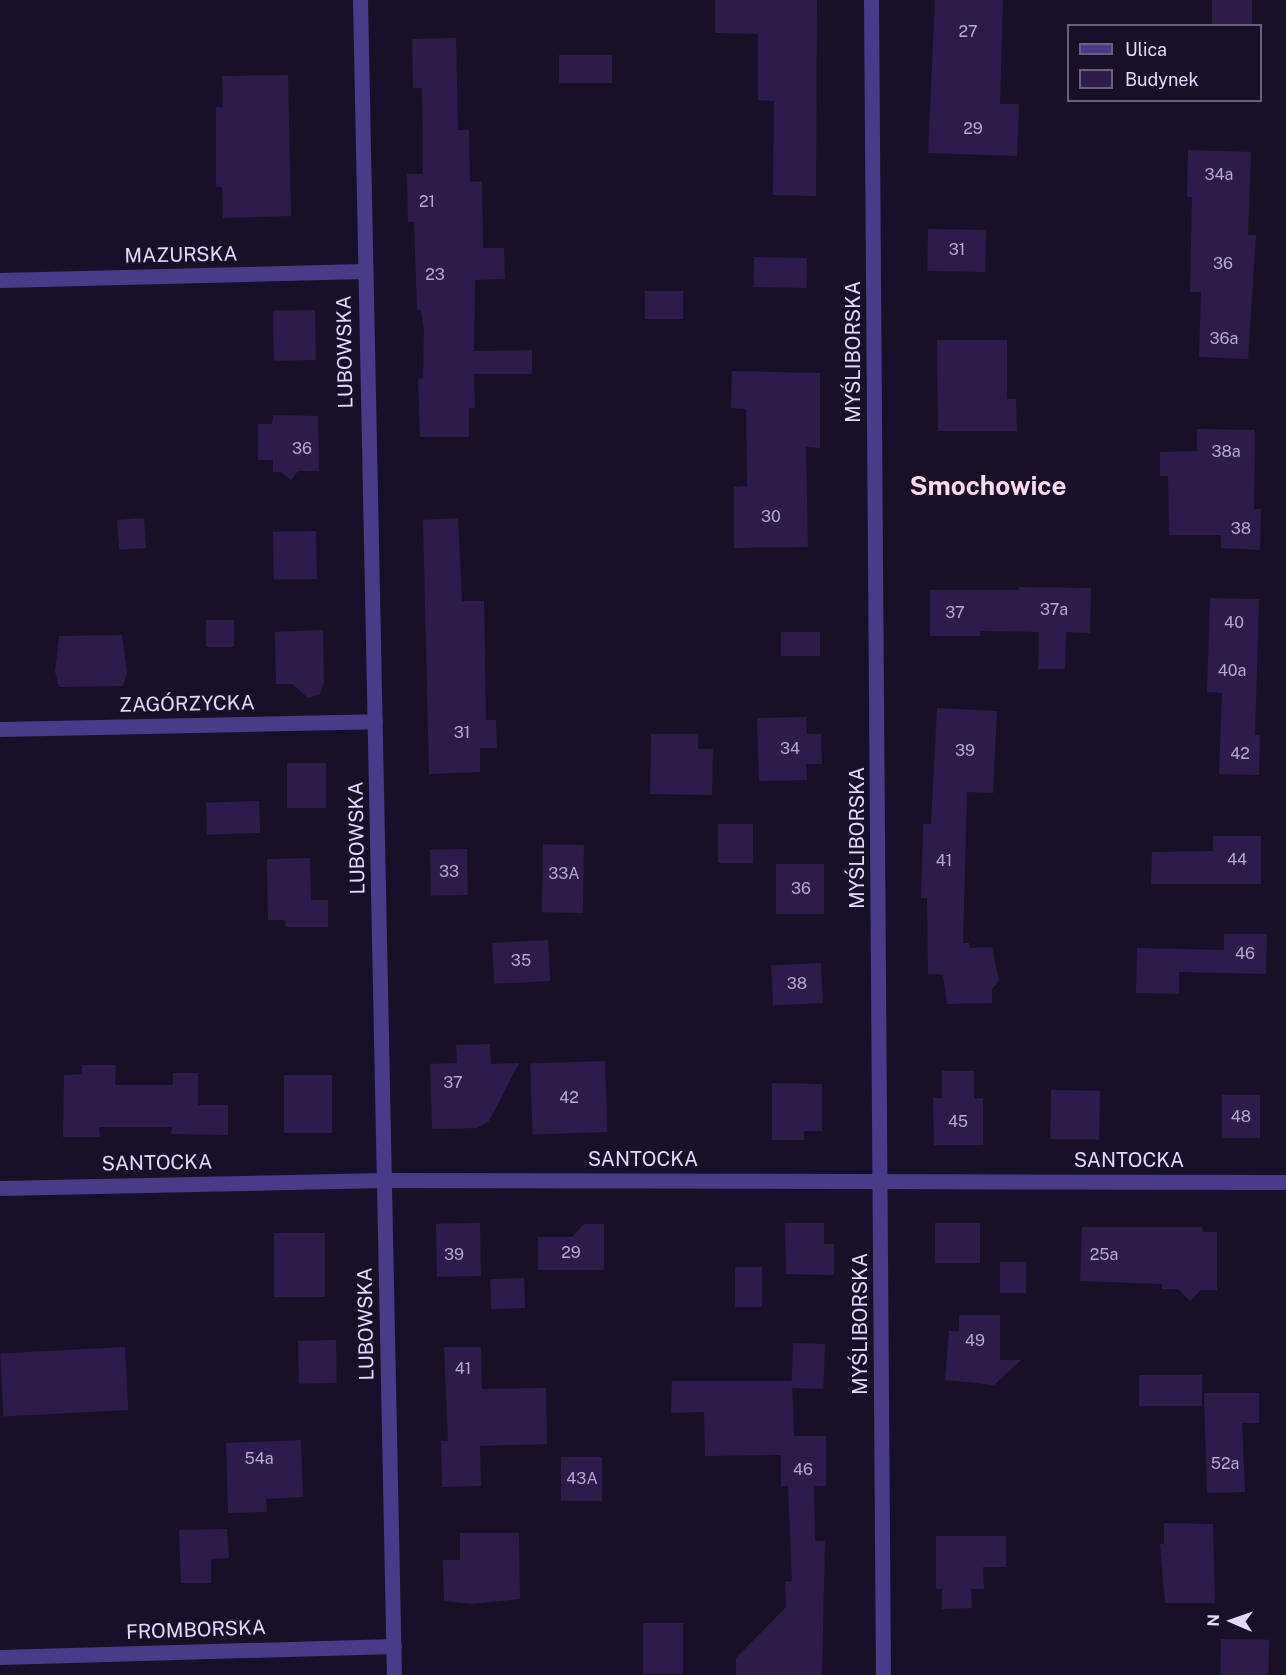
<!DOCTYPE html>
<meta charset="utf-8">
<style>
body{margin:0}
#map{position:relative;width:1286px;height:1675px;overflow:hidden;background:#181029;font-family:"Public Sans",sans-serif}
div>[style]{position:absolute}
.building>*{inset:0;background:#2d1c4a;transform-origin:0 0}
.minor>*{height:15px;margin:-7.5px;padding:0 7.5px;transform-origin:7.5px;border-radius:7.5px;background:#4a3b88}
span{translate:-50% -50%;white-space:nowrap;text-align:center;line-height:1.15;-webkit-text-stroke:5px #181029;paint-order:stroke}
.number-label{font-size:16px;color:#b6a9d2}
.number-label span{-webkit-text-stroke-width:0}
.street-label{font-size:20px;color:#e3d8ff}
.district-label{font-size:26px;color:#ffdaec;font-weight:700}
.legend{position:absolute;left:1067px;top:24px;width:195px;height:78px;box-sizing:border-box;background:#181029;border:2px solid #69607f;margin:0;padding:8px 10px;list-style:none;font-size:18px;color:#e3d8ff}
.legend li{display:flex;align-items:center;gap:12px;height:30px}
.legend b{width:30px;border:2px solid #69607f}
.north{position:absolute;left:1202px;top:1591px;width:60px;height:60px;-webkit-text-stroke:4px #181029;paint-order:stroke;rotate:272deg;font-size:16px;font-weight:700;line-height:24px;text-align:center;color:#e3d8ff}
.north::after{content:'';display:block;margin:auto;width:21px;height:27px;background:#e3d8ff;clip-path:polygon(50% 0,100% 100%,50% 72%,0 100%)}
</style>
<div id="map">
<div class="building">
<div style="clip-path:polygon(715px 0,817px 0,816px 196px,773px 195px,774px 101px,758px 100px,758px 34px,715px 33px)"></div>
<div style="clip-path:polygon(935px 0,1003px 0,1000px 104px,1019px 104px,1017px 156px,928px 153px)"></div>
<div style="left:1212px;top:0;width:40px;height:26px"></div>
<div style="clip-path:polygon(456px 38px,458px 130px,469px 130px,470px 182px,482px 181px,483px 248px,504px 248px,505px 279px,475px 280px,474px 351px,532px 350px,532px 374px,474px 374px,475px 408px,469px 408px,469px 437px,420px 437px,418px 379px,423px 378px,424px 330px,421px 310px,417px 310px,414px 222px,408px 222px,407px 174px,423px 174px,422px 88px,413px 88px,412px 39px)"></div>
<div style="left:612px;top:55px;width:28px;height:53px;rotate:90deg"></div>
<div style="clip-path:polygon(288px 75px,291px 216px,223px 218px,222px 187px,216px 187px,216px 107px,223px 107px,222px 76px)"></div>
<div style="clip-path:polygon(1188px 150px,1251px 152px,1248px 235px,1256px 235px,1248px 359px,1199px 357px,1201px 292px,1190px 292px,1192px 197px,1187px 197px)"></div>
<div style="left:928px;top:229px;width:58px;height:42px;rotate:1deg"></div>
<div style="left:754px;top:257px;width:53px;height:30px;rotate:1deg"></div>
<div style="left:645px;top:291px;width:38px;height:28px"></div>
<div style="left:315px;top:310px;width:50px;height:42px;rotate:89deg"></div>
<div style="clip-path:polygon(937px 340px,1007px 340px,1007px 399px,1016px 399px,1017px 431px,938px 431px)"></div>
<div style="clip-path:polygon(732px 371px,820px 373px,820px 448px,806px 447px,808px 547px,734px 548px,734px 487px,747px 486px,746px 409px,731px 408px)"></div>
<div style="clip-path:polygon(273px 415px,318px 416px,319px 471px,298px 471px,291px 480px,281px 472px,273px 472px,273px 460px,258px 460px,258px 424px,272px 424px)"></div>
<div style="clip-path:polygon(1197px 429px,1255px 430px,1254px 509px,1261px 509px,1260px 550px,1221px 548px,1221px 535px,1169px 535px,1168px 476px,1160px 476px,1160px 452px,1197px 451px)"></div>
<div style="left:144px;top:518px;width:30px;height:27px;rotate:86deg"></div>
<div style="clip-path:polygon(458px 518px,462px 601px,484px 601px,486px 720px,496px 720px,497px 748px,480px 748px,480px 772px,429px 774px,423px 520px)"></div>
<div style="left:316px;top:531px;width:48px;height:43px;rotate:89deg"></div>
<div style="clip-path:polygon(1019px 587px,1091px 588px,1090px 633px,1066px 632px,1065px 669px,1038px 669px,1039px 632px,980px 631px,980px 636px,930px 636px,930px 590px,1019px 590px)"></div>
<div style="clip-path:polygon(1210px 598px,1259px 599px,1255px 735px,1260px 735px,1259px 775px,1219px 774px,1222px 693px,1207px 692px)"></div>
<div style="left:206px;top:620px;width:28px;height:27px"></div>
<div style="clip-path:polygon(323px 630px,324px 682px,320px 694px,308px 698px,292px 684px,276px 684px,275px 632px)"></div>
<div style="left:781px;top:632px;width:39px;height:24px"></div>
<div style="clip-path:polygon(122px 635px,127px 673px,123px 686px,59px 687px,55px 671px,59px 636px)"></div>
<div style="clip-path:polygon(937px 708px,997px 711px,993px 793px,967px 792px,963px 943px,969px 943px,970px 948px,992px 947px,999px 981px,992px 989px,992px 1003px,947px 1004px,943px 975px,928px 974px,927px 898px,921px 898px,923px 824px,931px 824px)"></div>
<div style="clip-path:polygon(806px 717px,807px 734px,821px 734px,822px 764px,806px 764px,807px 780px,759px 781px,757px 718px)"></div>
<div style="clip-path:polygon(651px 734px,698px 734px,698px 749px,713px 749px,712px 795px,650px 794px)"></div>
<div style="left:287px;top:763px;width:39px;height:45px"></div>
<div style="left:259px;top:801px;width:32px;height:53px;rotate:88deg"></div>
<div style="left:718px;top:824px;width:35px;height:39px"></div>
<div style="clip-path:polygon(1213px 836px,1261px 836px,1261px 884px,1151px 884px,1152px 852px,1213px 851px)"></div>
<div style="left:584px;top:845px;width:68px;height:41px;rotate:91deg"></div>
<div style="left:467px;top:849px;width:46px;height:37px;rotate:89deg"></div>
<div style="clip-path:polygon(310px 858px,311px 900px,328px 900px,328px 927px,286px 927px,285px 920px,268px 920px,267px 859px)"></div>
<div style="left:776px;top:864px;width:48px;height:50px"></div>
<div style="clip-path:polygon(1224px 934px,1267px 934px,1266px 974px,1179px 972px,1179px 994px,1136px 993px,1137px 948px,1224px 950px)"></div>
<div style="left:548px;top:940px;width:41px;height:56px;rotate:87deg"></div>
<div style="left:821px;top:963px;width:40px;height:50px;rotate:87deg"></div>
<div style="clip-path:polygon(490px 1044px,491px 1064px,519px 1063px,489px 1121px,477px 1128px,432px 1129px,430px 1064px,457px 1063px,456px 1045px)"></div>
<div style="left:605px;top:1061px;width:71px;height:75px;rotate:88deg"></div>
<div style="clip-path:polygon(82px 1065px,116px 1065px,115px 1085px,173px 1085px,173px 1073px,198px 1073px,198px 1105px,228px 1105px,228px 1135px,171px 1134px,172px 1127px,99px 1127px,100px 1137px,63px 1137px,64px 1075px,82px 1074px)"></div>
<div style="clip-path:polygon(942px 1071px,974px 1071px,974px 1099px,983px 1098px,983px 1145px,934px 1145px,933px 1098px,942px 1098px)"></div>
<div style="left:284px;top:1075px;width:48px;height:58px"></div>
<div style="clip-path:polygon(772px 1083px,822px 1084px,822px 1131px,804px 1131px,804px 1140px,772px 1140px)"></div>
<div style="left:1051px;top:1090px;width:49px;height:49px;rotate:1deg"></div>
<div style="left:1260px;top:1095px;width:43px;height:38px;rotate:90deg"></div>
<div style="left:480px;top:1223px;width:53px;height:44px;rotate:89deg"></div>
<div style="clip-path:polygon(785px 1223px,824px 1223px,824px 1244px,834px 1244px,834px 1275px,786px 1274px)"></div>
<div style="left:935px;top:1223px;width:45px;height:40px"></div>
<div style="clip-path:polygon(584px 1224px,604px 1224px,604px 1270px,538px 1270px,538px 1237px,572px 1237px)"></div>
<div style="clip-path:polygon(1082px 1227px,1202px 1227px,1203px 1232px,1217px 1232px,1217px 1290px,1201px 1290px,1190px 1301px,1178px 1289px,1162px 1289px,1162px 1284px,1080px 1281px)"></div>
<div style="left:274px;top:1233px;width:51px;height:64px"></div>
<div style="left:1000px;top:1262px;width:26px;height:31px"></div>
<div style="left:735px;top:1267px;width:27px;height:40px"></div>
<div style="left:524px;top:1278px;width:30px;height:34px;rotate:88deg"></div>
<div style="clip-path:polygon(959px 1315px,1000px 1315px,1000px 1360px,1021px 1360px,994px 1385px,945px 1380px,949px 1331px,959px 1331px)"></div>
<div style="left:336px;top:1340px;width:43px;height:38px;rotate:89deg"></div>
<div style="left:793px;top:1343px;width:32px;height:45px;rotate:2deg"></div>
<div style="left:125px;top:1347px;width:63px;height:125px;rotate:87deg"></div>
<div style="clip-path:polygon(444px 1347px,481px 1347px,482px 1389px,546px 1388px,547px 1444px,480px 1446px,481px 1486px,442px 1487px,441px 1441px,448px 1441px)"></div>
<div style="left:1139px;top:1375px;width:63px;height:31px"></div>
<div style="clip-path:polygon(672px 1381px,792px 1381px,794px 1436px,826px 1436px,826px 1486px,814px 1486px,815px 1541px,825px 1541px,822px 1675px,736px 1675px,736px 1658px,786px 1607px,785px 1582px,792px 1581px,788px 1486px,781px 1486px,781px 1455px,705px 1456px,704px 1412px,671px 1413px)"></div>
<div style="clip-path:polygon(1204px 1393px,1259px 1393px,1259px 1423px,1242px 1423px,1245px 1492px,1207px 1493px)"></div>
<div style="clip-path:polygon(301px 1440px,303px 1497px,266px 1499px,267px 1512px,228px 1513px,226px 1443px)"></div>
<div style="left:561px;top:1457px;width:41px;height:44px"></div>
<div style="clip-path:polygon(1164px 1523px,1213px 1524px,1215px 1603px,1165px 1603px,1160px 1544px,1164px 1544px)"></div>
<div style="clip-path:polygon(227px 1529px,229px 1558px,211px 1559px,211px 1583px,181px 1583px,179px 1530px)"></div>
<div style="clip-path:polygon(460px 1533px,519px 1533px,520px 1599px,472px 1604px,444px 1601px,443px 1560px,460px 1560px)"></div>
<div style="clip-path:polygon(936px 1536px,1006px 1536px,1006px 1567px,983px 1567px,984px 1589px,971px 1589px,972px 1608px,942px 1609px,942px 1589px,936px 1589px)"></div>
<div style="left:643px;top:1623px;width:40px;height:51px"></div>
<div style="left:1221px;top:1639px;width:48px;height:36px;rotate:1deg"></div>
</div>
<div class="minor">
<div style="left:360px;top:0;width:1675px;rotate:88.84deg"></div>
<div style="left:871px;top:0;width:1675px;rotate:89.59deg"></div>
<div style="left:0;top:280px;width:364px;rotate:-1.4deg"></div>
<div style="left:0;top:729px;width:375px;rotate:-1.2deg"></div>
<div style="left:0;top:1188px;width:385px;rotate:-1.2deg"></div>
<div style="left:385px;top:1180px;width:901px;rotate:0.13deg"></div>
<div style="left:0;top:1657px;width:394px;rotate:-1.6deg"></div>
</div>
<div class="number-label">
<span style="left:968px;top:32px">27</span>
<span style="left:973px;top:129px">29</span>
<span style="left:1219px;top:175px">34a</span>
<span style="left:427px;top:202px">21</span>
<span style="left:957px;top:250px">31</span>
<span style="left:1223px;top:264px">36</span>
<span style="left:435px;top:275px">23</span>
<span style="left:1224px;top:339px">36a</span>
<span style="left:302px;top:449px">36</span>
<span style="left:1226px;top:452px">38a</span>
<span style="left:771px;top:517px">30</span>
<span style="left:1241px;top:529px">38</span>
<span style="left:1054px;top:610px">37a</span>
<span style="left:955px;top:613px">37</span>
<span style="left:1234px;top:623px">40</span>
<span style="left:1232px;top:671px">40a</span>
<span style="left:462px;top:733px">31</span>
<span style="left:790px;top:749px">34</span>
<span style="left:965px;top:751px">39</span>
<span style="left:1240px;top:754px">42</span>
<span style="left:1237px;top:860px">44</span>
<span style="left:944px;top:861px">41</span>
<span style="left:449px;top:872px">33</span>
<span style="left:564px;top:874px">33A</span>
<span style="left:801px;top:889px">36</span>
<span style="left:1245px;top:954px">46</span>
<span style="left:521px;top:961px">35</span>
<span style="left:797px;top:984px">38</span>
<span style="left:453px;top:1083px">37</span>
<span style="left:569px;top:1098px">42</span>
<span style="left:1241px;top:1117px">48</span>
<span style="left:958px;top:1122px">45</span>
<span style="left:571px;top:1253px">29</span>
<span style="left:454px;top:1255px">39</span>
<span style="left:1104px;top:1255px">25a</span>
<span style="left:975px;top:1341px">49</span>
<span style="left:463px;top:1369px">41</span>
<span style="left:259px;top:1459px">54a</span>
<span style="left:1225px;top:1464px">52a</span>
<span style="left:803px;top:1470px">46</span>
<span style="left:582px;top:1479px">43A</span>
</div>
<div class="street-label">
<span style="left:181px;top:255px;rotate:-1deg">MAZURSKA</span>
<span style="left:345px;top:352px;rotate:-91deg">LUBOWSKA</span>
<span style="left:853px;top:352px;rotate:-90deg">MYŚLIBORSKA</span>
<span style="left:187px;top:704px;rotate:-1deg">ZAGÓRZYCKA</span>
<span style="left:357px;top:838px;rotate:-91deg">LUBOWSKA</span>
<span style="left:857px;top:838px;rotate:-90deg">MYŚLIBORSKA</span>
<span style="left:643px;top:1159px">SANTOCKA</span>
<span style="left:1129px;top:1160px">SANTOCKA</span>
<span style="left:157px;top:1163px;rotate:-1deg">SANTOCKA</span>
<span style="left:366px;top:1324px;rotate:-91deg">LUBOWSKA</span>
<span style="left:860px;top:1324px;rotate:-90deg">MYŚLIBORSKA</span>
<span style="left:196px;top:1630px;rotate:-2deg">FROMBORSKA</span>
</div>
<div class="district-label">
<span style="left:988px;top:486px">Smochowice</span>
</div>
<ul class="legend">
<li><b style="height:8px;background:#4a3b88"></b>Ulica</li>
<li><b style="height:16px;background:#2d1c4a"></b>Budynek</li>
</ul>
<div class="north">N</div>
</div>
